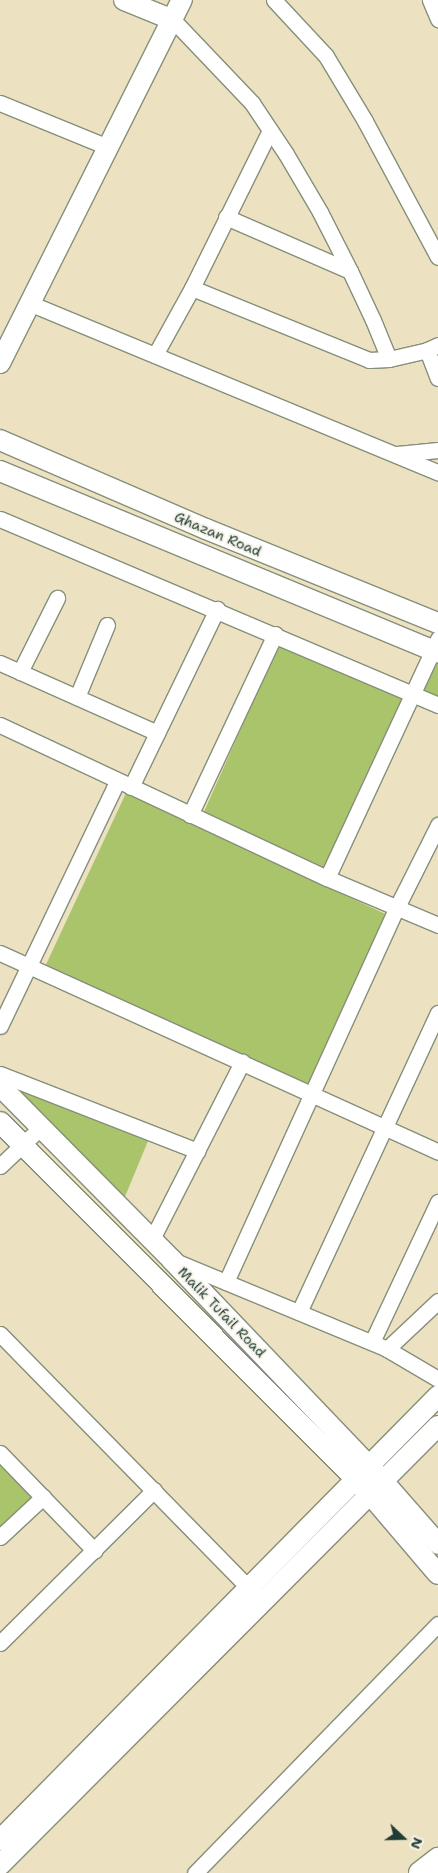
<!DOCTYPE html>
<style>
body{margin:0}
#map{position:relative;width:438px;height:1873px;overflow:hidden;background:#ece1c1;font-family:"Shantell Sans",sans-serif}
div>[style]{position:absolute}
.green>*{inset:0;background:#a9c46a;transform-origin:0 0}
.roads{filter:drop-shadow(1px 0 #868f7a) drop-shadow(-1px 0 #868f7a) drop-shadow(0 1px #868f7a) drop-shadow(0 -1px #868f7a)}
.street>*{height:15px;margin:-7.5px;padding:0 7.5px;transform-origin:7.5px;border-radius:7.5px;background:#fff}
.secondary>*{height:20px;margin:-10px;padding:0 10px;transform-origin:10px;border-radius:10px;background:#fff}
.primary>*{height:22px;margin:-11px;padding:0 11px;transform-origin:11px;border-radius:11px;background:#fff}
span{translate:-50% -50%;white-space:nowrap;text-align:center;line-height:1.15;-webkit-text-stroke:4px #f7f3e8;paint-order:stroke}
.street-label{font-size:14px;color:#1f3d34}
.north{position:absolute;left:378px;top:1813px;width:50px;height:50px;-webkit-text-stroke:4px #f7f3e8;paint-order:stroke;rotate:111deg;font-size:14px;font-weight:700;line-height:20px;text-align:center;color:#1f3d34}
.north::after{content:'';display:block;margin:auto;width:18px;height:22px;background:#1f3d34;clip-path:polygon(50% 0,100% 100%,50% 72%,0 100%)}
</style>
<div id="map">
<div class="green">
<div style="left:280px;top:641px;width:135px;height:190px;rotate:24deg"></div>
<div style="clip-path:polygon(434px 659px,438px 660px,438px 698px,422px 691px)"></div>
<div style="left:126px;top:793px;width:288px;height:190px;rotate:25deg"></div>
<div style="clip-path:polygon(3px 1081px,148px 1141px,124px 1199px)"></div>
<div style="clip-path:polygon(0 1464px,33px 1496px,0 1528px)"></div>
</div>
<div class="roads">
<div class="street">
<div style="left:274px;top:0;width:76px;rotate:47.1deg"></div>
<div style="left:326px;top:56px;width:76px;rotate:59deg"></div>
<div style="left:365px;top:121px;width:154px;rotate:61.8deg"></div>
<div style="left:430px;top:0;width:21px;rotate:67deg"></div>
<div style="left:173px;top:20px;width:115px;rotate:46.4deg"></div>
<div style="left:252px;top:103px;width:61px;rotate:56.3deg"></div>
<div style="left:286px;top:154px;width:67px;rotate:59.6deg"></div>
<div style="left:320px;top:212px;width:66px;rotate:63deg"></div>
<div style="left:350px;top:271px;width:54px;rotate:64.9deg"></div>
<div style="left:373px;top:320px;width:42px;rotate:67.7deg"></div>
<div style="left:0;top:103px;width:117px;rotate:22.2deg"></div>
<div style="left:226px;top:217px;width:135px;rotate:23.5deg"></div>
<div style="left:192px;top:288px;width:191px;rotate:22.1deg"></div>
<div style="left:369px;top:360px;width:20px;rotate:-3deg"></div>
<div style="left:389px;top:359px;width:39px;rotate:-13deg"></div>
<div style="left:427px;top:350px;width:12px;rotate:-24deg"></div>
<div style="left:29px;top:303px;width:443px;rotate:22.5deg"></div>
<div style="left:427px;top:350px;width:30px;rotate:69deg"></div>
<div style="left:155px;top:355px;width:77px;rotate:-61.1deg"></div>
<div style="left:192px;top:288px;width:176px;rotate:-63.7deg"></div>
<div style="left:397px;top:454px;width:41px;rotate:-5.6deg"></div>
<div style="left:0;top:519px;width:476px;rotate:23deg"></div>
<div style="left:0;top:663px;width:172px;rotate:24deg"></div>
<div style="left:20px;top:672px;width:83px;rotate:-63.4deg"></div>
<div style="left:77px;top:697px;width:78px;rotate:-67.4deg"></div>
<div style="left:0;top:725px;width:361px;rotate:25.1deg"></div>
<div style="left:327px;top:878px;width:121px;rotate:22.9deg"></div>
<div style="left:131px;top:787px;width:198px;rotate:-64.2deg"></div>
<div style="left:190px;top:815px;width:200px;rotate:-64.8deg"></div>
<div style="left:327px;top:878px;width:264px;rotate:-65.1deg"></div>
<div style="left:0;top:953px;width:481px;rotate:24.4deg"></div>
<div style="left:0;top:1026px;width:271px;rotate:-64.4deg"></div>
<div style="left:0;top:1074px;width:212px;rotate:21.3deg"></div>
<div style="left:0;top:1166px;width:55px;rotate:-43.5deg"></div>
<div style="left:152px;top:1239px;width:199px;rotate:-63deg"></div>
<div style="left:175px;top:1261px;width:230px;rotate:22.5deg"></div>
<div style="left:387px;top:1349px;width:59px;rotate:30.5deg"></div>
<div style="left:226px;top:1282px;width:412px;rotate:-65.5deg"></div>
<div style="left:397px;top:907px;width:92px;rotate:-63.4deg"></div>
<div style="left:299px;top:1312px;width:330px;rotate:-65.1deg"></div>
<div style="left:0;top:1334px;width:364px;rotate:45.6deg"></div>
<div style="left:372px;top:1342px;width:155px;rotate:-64.8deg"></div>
<div style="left:387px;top:1349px;width:70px;rotate:-43.3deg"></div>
<div style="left:0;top:1453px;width:136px;rotate:45.9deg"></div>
<div style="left:0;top:1537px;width:59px;rotate:-42.9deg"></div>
<div style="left:0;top:1643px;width:217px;rotate:-44.8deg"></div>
<div style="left:195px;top:1873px;width:348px;rotate:-45.7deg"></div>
</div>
<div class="secondary">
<div style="left:124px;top:0;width:53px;rotate:22.2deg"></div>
<div style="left:0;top:363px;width:406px;rotate:-63.4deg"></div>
<div style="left:0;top:440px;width:224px;rotate:23.4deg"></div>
<div style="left:206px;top:529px;width:250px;rotate:22.1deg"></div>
<div style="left:0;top:471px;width:474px;rotate:22.5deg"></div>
<div style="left:0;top:1086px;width:245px;rotate:45.3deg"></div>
<div style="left:172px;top:1260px;width:304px;rotate:46.3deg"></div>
<div style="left:382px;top:1480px;width:85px;rotate:48.8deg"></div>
<div style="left:0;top:1122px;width:523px;rotate:45.15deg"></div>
<div style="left:369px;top:1493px;width:106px;rotate:49.6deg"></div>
<div style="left:0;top:1840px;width:624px;rotate:-45.39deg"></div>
<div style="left:0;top:1865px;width:620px;rotate:-45.07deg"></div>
</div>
<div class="primary">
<div style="left:420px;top:1873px;width:23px;rotate:-38deg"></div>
</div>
</div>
<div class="street-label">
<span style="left:218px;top:534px;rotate:23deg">Ghazan Road</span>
<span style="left:222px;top:1312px;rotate:46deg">Malik Tufail Road</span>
</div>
<div class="north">N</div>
</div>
